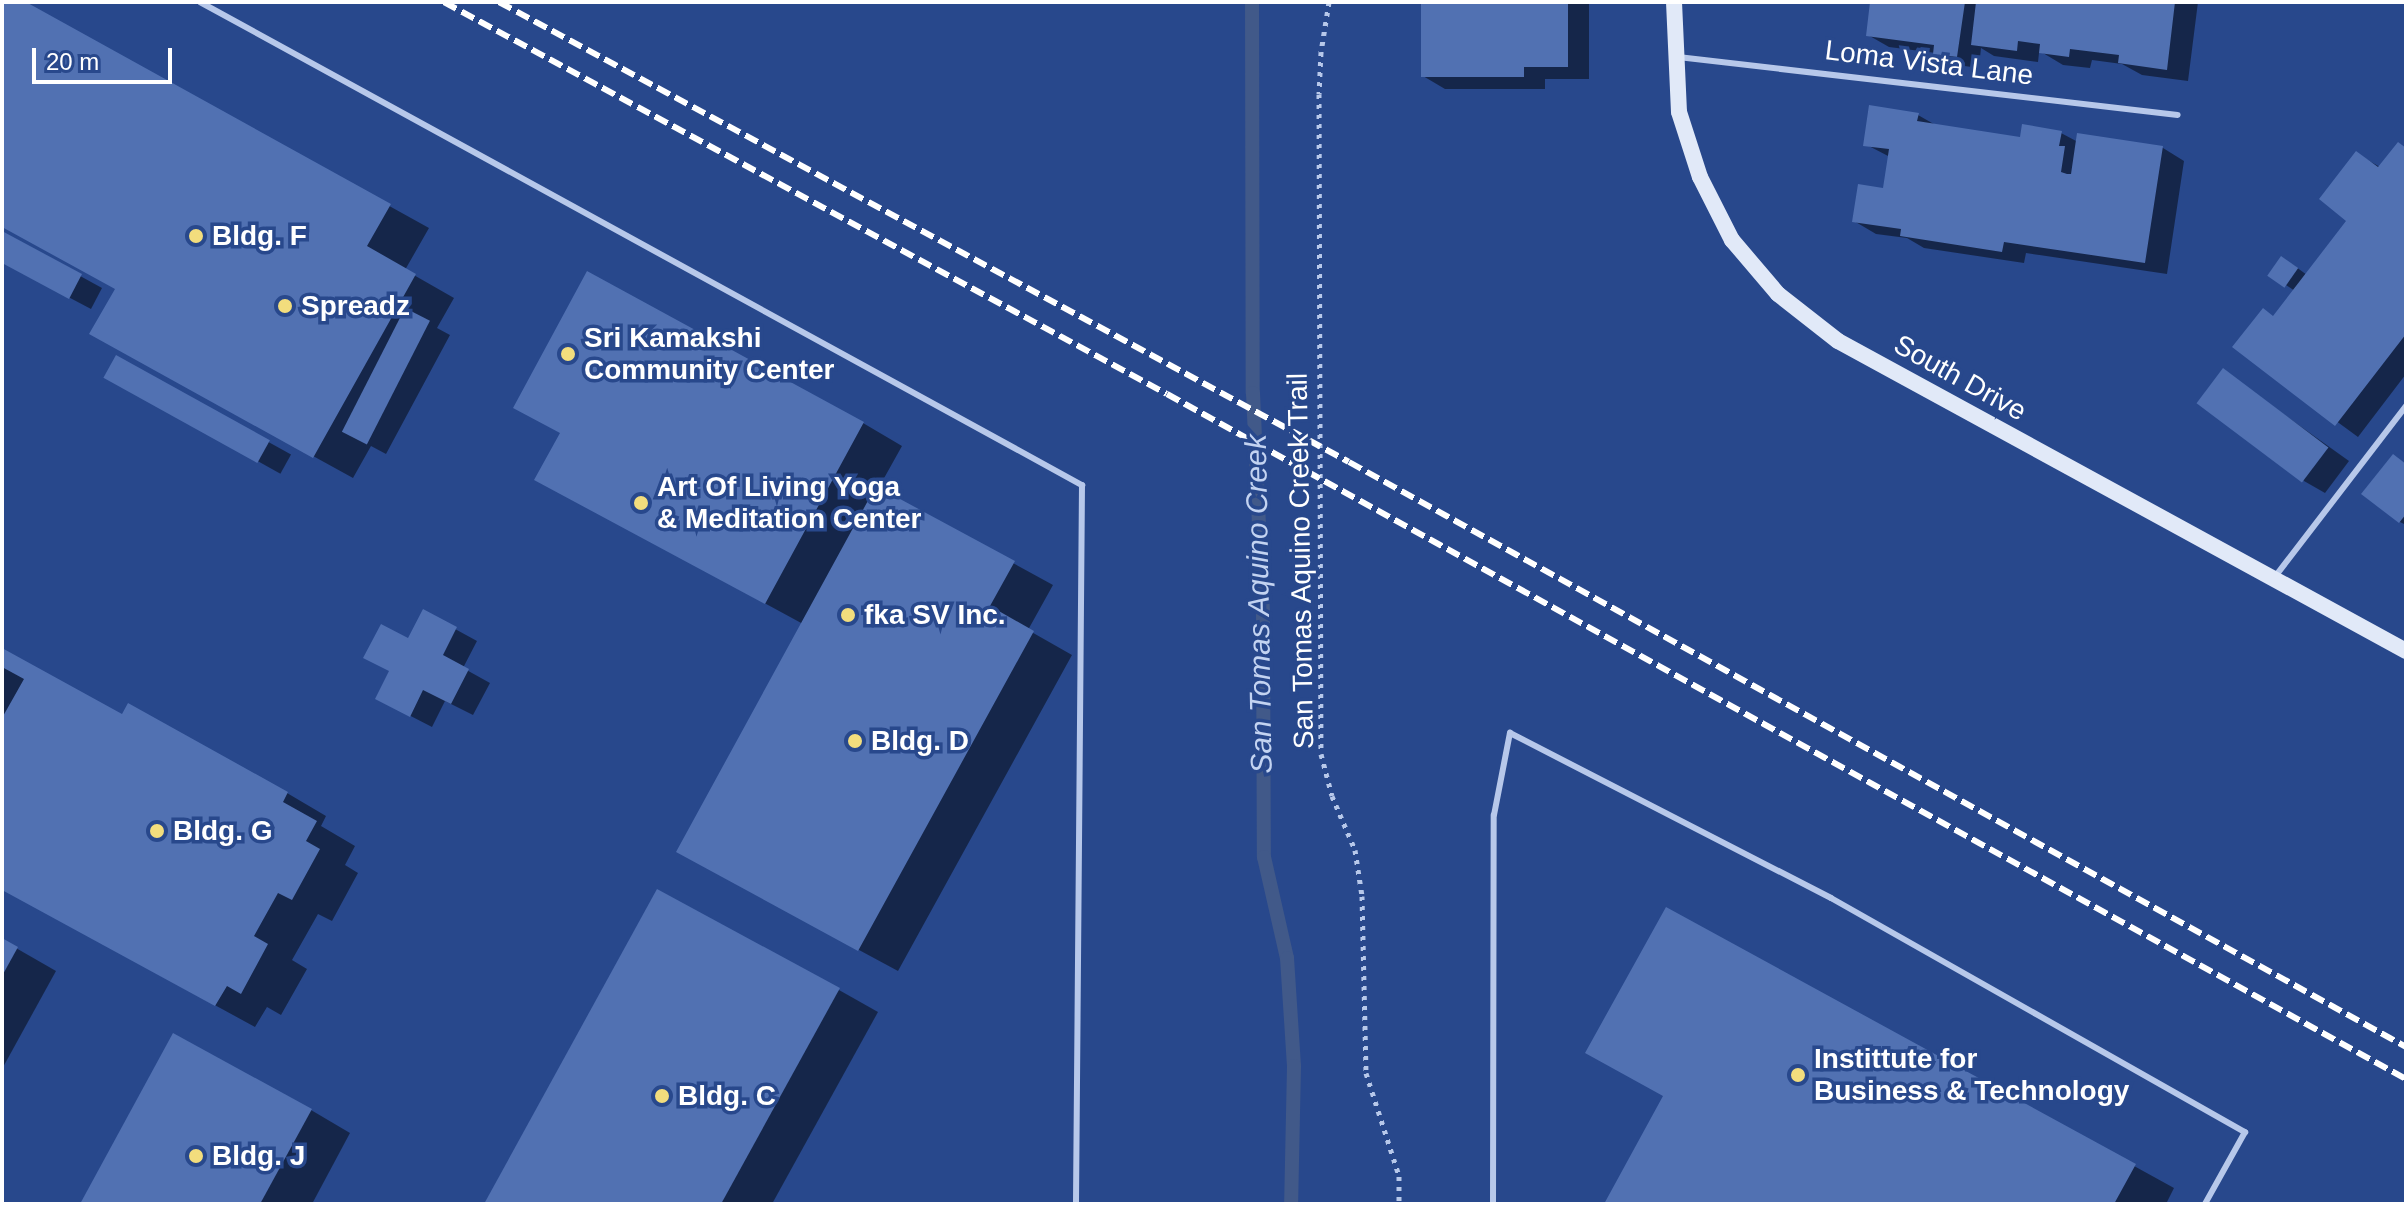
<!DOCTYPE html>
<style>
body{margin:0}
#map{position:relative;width:2408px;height:1206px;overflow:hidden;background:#28488c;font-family:Helvetica,sans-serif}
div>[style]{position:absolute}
.shadow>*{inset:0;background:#0007;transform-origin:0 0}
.stream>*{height:14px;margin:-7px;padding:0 7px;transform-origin:7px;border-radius:7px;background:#415989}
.building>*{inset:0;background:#5171b2;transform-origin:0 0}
.path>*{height:5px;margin-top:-2.5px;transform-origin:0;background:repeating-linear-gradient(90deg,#b7c8ea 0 4px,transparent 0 10px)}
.lane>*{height:6px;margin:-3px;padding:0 3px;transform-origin:3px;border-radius:3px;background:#b7c8ea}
.secondary>*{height:16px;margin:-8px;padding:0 8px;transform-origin:8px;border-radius:8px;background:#e1e9f8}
.rail>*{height:6px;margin-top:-3px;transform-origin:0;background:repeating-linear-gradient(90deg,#fff 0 14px,transparent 0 20px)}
.dots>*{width:22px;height:22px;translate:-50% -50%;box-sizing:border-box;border:4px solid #28488c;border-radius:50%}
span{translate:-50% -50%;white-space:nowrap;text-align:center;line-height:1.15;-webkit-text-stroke:7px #28488c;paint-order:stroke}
.street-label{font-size:28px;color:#fff}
.poi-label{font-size:28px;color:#fff;font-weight:700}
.left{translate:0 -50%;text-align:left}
.water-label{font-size:30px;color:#c3d3f1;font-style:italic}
.frame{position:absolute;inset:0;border:4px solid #fff;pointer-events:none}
.scale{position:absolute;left:32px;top:48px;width:140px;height:36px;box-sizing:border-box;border:4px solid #fff;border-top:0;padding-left:10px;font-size:24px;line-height:28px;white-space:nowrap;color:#fff;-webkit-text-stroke:6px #28488c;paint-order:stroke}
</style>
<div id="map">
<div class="shadow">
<div style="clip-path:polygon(2px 2px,21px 2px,429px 228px,405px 270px,454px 298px,437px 328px,450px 335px,386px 454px,371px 446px,353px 478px,131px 356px,117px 289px,2px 225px)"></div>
<div style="clip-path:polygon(1423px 2px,1589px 2px,1589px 79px,1545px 79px,1545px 89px,1445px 89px,1423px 76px)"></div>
<div style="clip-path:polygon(1884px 2px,2198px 2px,2188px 81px,2142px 75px,2122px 64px,2092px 60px,2090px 68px,2063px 65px,2043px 53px,2039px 53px,2038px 62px,1994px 56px,1981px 48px,1979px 68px,1957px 65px,1936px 53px,1889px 47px,1868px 35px)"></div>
<div style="clip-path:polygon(1918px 115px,1939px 127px,2022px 139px,2061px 133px,2078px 142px,2079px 135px,2163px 148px,2184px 161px,2167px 274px,2026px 253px,2024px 263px,1924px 248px,1907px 238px,1876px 234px,1854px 221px,1885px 190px,1890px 157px,1865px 144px)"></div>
<div style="clip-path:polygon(2406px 149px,2406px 374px,2358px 437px,2235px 347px,2274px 317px,2295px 291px,2286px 285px,2292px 264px,2307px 275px,2349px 220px,2357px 154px,2380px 167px)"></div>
<div style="clip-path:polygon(2px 233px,102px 288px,91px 309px,2px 262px)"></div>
<div style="left:117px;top:358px;width:199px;height:22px;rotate:29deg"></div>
<div style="clip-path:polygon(2223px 371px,2349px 461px,2325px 493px,2304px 481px)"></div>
<div style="clip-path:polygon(863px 423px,902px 446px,878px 489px,1053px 585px,1028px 630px,1072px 655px,898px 971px,718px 874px,803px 624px,576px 501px)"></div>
<div style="clip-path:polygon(2393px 456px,2406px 464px,2406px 525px,2400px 522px)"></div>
<div style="clip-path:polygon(424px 612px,477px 641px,463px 668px,490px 683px,473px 715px,445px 701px,432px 727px,399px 710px,409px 640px)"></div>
<div style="clip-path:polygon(2px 651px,123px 717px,129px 706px,287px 793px,326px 816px,321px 826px,355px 846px,345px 865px,358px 873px,332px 921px,318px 914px,292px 960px,307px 969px,281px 1015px,267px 1007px,255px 1027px,2px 889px)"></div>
<div style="clip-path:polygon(1667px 909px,2174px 1188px,2166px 1204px,1606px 1204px,1666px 1096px)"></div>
<div style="clip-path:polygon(2px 940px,56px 971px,2px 1069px)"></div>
<div style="clip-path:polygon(839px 990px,878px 1012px,772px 1204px,486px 1204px)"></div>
<div style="clip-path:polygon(311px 1110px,350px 1133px,312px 1204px,82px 1204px)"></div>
</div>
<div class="stream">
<div style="left:1252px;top:2px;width:391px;rotate:89.9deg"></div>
<div style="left:1253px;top:393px;width:219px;rotate:87.4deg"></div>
<div style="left:1263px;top:612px;width:245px;rotate:89.8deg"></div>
<div style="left:1264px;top:857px;width:104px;rotate:77.2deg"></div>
<div style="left:1287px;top:958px;width:108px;rotate:86.3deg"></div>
<div style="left:1294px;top:1066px;width:138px;rotate:91.2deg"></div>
</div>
<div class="building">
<div style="clip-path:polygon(2px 2px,26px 2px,391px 204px,367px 246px,416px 274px,313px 458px,89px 334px,115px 289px,2px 227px)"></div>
<div style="clip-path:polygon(1421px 2px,1568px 2px,1568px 67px,1524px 67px,1524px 77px,1421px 77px)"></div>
<div style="clip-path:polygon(1870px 2px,1965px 2px,1957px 57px,1933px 54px,1934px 45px,1866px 36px)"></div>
<div style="clip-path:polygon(1976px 2px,2175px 2px,2167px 70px,2118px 63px,2119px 55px,2070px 49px,2069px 57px,2039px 53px,2040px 44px,2018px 41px,2017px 51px,1971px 45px)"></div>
<div style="clip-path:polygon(1869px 105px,1919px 113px,1917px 121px,2020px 137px,2022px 124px,2062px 131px,2059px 146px,2065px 146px,2061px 172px,2067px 174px,2071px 174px,2077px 133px,2163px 146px,2145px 263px,2004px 242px,2002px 252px,1900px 236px,1901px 229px,1852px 222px,1858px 184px,1883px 188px,1889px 149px,1863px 146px)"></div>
<div style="clip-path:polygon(2398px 142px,2406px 148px,2406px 334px,2335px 426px,2232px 347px,2263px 308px,2273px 316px,2346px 221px,2319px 199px,2356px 151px,2378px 167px)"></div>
<div style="clip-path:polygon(2px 231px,82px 274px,69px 299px,2px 263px)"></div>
<div style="left:2281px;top:256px;width:21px;height:24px;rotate:35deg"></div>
<div style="clip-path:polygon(587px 271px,864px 422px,765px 604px,534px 480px,560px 433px,513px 408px)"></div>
<div style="left:405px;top:308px;width:28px;height:139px;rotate:27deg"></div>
<div style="left:116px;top:355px;width:176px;height:26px;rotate:29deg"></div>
<div style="left:2223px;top:368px;width:132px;height:44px;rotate:37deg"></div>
<div style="clip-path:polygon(2393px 454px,2406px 464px,2406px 514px,2399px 523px,2361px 494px)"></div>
<div style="clip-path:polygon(876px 486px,1015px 561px,990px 606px,1034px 631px,858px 951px,676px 852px)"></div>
<div style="clip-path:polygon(423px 609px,457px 627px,443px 655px,469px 669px,451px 704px,423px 690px,410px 717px,375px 699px,389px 671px,363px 658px,381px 624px,408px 638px)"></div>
<div style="clip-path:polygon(2px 648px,122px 714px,128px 703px,288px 792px,283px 802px,317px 821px,306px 841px,320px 849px,292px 900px,278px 893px,254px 936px,268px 944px,241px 994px,227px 986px,215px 1006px,2px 890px,2px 718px,24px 679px,2px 667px)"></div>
<div style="clip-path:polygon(657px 889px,840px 988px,721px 1204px,484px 1204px)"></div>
<div style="clip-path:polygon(1666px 907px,2136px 1164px,2114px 1204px,1604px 1204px,1663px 1096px,1585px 1053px)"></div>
<div style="clip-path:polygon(2px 938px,18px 947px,2px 976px)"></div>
<div style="clip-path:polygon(173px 1033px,312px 1109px,260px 1204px,80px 1204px)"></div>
</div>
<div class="path">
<div style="left:1329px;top:2px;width:51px;rotate:99.1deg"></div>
<div style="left:1321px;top:52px;width:42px;rotate:92.7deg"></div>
<div style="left:1319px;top:94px;width:660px;rotate:89.83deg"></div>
<div style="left:1321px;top:754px;width:43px;rotate:75.3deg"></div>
<div style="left:1332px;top:796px;width:59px;rotate:66.9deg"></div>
<div style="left:1355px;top:850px;width:47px;rotate:81.3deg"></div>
<div style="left:1362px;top:896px;width:177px;rotate:88.7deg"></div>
<div style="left:1366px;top:1073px;width:108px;rotate:72.2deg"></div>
<div style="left:1399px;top:1176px;width:28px;rotate:90deg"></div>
</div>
<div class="lane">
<div style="left:200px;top:2px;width:1006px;rotate:28.71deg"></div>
<div style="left:1082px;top:485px;width:719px;rotate:90.48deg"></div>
<div style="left:1678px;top:57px;width:503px;rotate:6.62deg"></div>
<div style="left:2274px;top:578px;width:217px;rotate:-52.5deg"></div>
<div style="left:1493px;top:1204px;width:389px;rotate:-89.9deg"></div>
<div style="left:1494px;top:815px;width:84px;rotate:-79deg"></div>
<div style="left:1510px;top:733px;width:361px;rotate:27.2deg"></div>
<div style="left:1831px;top:898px;width:476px;rotate:29.5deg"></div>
<div style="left:2245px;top:1132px;width:82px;rotate:119.1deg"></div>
</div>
<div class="secondary">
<div style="left:1674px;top:2px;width:110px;rotate:87.4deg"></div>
<div style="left:1679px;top:112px;width:68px;rotate:72.1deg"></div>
<div style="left:1700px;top:177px;width:71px;rotate:63.1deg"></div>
<div style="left:1732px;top:240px;width:71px;rotate:49.6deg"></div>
<div style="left:1778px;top:294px;width:76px;rotate:38.1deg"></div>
<div style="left:1838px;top:341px;width:647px;rotate:28.62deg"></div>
</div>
<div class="rail">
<div style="left:444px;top:2px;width:822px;rotate:28.47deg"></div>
<div style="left:1167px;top:394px;width:1416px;rotate:28.94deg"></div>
<div style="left:499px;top:2px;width:966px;rotate:28.42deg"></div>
<div style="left:1349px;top:462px;width:1208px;rotate:28.96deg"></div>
</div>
<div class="dots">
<div style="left:196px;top:236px;background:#f2dd7d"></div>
<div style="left:285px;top:306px;background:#f2dd7d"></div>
<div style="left:568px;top:354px;background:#f2dd7d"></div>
<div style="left:641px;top:503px;background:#f2dd7d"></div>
<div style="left:848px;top:615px;background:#f2dd7d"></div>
<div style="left:855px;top:741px;background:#f2dd7d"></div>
<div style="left:157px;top:831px;background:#f2dd7d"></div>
<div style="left:1798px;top:1075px;background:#f2dd7d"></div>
<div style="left:662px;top:1096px;background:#f2dd7d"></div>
<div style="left:196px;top:1156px;background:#f2dd7d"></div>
</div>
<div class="street-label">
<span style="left:1929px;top:63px;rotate:7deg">Loma Vista Lane</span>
<span style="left:1960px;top:378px;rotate:29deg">South Drive</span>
<span style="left:1301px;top:561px;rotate:-91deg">San Tomas Aquino Creek Trail</span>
</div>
<div class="poi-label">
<span class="left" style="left:212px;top:236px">Bldg. F</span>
<span class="left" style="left:301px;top:306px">Spreadz</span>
<span class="left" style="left:584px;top:354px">Sri Kamakshi<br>Community Center</span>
<span class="left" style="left:657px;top:503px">Art Of Living Yoga<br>&amp; Meditation Center</span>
<span class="left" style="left:864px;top:615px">fka SV Inc.</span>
<span class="left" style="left:871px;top:741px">Bldg. D</span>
<span class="left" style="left:173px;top:831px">Bldg. G</span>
<span class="left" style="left:1814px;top:1075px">Instittute for<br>Business &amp; Technology</span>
<span class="left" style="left:678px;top:1096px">Bldg. C</span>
<span class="left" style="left:212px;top:1156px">Bldg. J</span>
</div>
<div class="water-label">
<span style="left:1259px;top:604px;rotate:-91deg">San Tomas Aquino Creek</span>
</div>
<div class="frame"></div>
<div class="scale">20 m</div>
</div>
